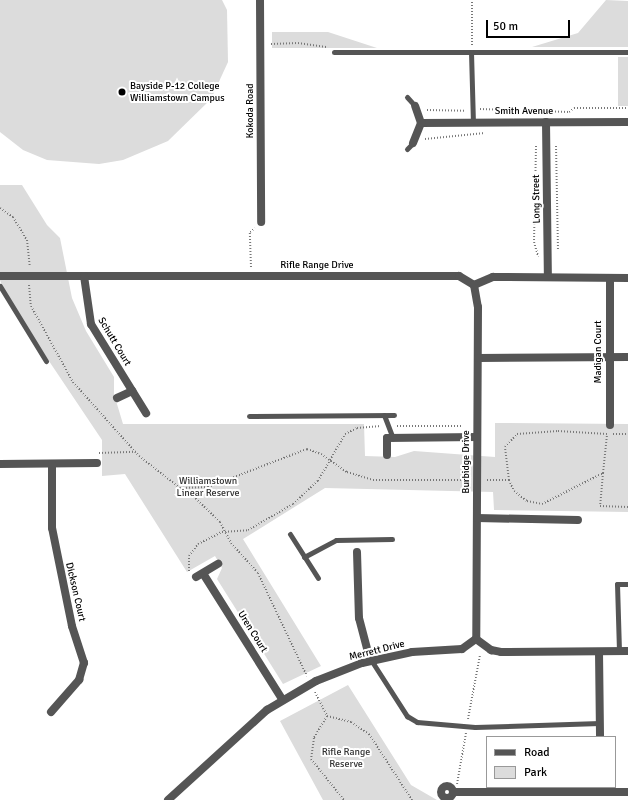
<!DOCTYPE html>
<style>
body{margin:0}
#map{position:relative;width:628px;height:800px;overflow:hidden;background:#fff;font-family:Signika,sans-serif}
div>[style]{position:absolute}
.green>*{inset:0;background:#dcdcdc;transform-origin:0 0}
.path>*{height:2px;margin-top:-1px;transform-origin:0;background:repeating-linear-gradient(90deg,#777 0 1px,transparent 0 3px)}
.lane>*{height:5px;margin:-2.5px;padding:0 2.5px;transform-origin:2.5px;border-radius:2.5px;background:#555}
.street>*{height:8px;margin:-4px;padding:0 4px;transform-origin:4px;border-radius:4px;background:#555}
.street>.ring{margin:-4px;padding:0;box-sizing:content-box;background:none;border:8px solid #555;border-radius:50%}
.dots>*{width:11px;height:11px;translate:-50% -50%;box-sizing:border-box;border:2px solid #fff;border-radius:50%}
span{translate:-50% -50%;white-space:nowrap;text-align:center;line-height:1.15;-webkit-text-stroke:4px #fff;paint-order:stroke}
.poi-label{font-size:10px;color:#000}
.left{translate:0 -50%;text-align:left}
.street-label{font-size:10px;color:#000}
.park-label{font-size:10px;color:#333}
.legend{position:absolute;left:486px;top:736px;width:130px;height:52px;box-sizing:border-box;background:#fff;border:1px solid #999;margin:0;padding:5px 7px;list-style:none;font-size:12px;color:#000}
.legend li{display:flex;align-items:center;gap:8px;height:20px}
.legend b{width:20px;border:1px solid #999}
.scale{position:absolute;left:486px;top:20px;width:84px;height:18px;box-sizing:border-box;border:2px solid #000;border-top:0;padding-left:5px;font-size:12px;line-height:14px;white-space:nowrap;color:#000;-webkit-text-stroke:3px #fff;paint-order:stroke}
</style>
<div id="map">
<div class="green">
<div style="clip-path:polygon(0 0,222px 0,227px 10px,228px 62px,211px 99px,168px 141px,123px 160px,99px 164px,47px 160px,23px 150px,0 132px)"></div>
<div style="clip-path:polygon(606px 0,628px 1px,628px 47px,532px 47px,578px 33px)"></div>
<div style="clip-path:polygon(272px 32px,328px 32px,377px 48px,272px 48px)"></div>
<div style="left:618px;top:57px;width:10px;height:49px"></div>
<div style="clip-path:polygon(0 185px,22px 185px,47px 225px,60px 238px,72px 298px,86px 331px,114px 377px,114px 394px,123px 424px,364px 424px,365px 456px,395px 457px,414px 451px,495px 457px,495px 423px,628px 424px,628px 512px,494px 510px,493px 492px,325px 488px,243px 539px,321px 666px,283px 684px,217px 579px,222px 568px,215px 556px,187px 572px,125px 474px,102px 476px,102px 440px,6px 297px,0 280px)"></div>
<div style="clip-path:polygon(348px 685px,411px 785px,437px 800px,323px 800px,280px 721px)"></div>
</div>
<div class="path">
<div style="left:271px;top:44px;width:27px;rotate:-2deg"></div>
<div style="left:298px;top:43px;width:30px;rotate:8deg"></div>
<div style="left:472px;top:45px;width:45px;rotate:-90deg"></div>
<div style="left:480px;top:109px;width:89px;rotate:1.9deg"></div>
<div style="left:569px;top:112px;width:6px;rotate:-39deg"></div>
<div style="left:574px;top:108px;width:54px"></div>
<div style="left:427px;top:110px;width:39px;rotate:1deg"></div>
<div style="left:425px;top:139px;width:60px;rotate:-5.7deg"></div>
<div style="left:536px;top:146px;width:96px;rotate:91.2deg"></div>
<div style="left:534px;top:242px;width:15px;rotate:74deg"></div>
<div style="left:556px;top:146px;width:103px;rotate:88.9deg"></div>
<div style="left:0;top:208px;width:16px;rotate:35deg"></div>
<div style="left:13px;top:217px;width:27px;rotate:59deg"></div>
<div style="left:27px;top:240px;width:27px;rotate:84deg"></div>
<div style="left:251px;top:267px;width:35px;rotate:-92deg"></div>
<div style="left:250px;top:232px;width:6px;rotate:-39deg"></div>
<div style="left:29px;top:285px;width:21px;rotate:85deg"></div>
<div style="left:31px;top:306px;width:87px;rotate:61.1deg"></div>
<div style="left:73px;top:382px;width:99px;rotate:48.3deg"></div>
<div style="left:139px;top:456px;width:52px;rotate:38deg"></div>
<div style="left:180px;top:488px;width:28px;rotate:-2deg"></div>
<div style="left:208px;top:487px;width:106px;rotate:-21deg"></div>
<div style="left:307px;top:449px;width:15px;rotate:20deg"></div>
<div style="left:321px;top:454px;width:32px;rotate:35deg"></div>
<div style="left:347px;top:472px;width:27px;rotate:17deg"></div>
<div style="left:373px;top:480px;width:95px"></div>
<div style="left:397px;top:426px;width:65px"></div>
<div style="left:613px;top:434px;width:15px"></div>
<div style="left:99px;top:453px;width:37px;rotate:-2deg"></div>
<div style="left:603px;top:473px;width:39px;rotate:-84deg"></div>
<div style="left:487px;top:480px;width:22px"></div>
<div style="left:509px;top:480px;width:12px;rotate:66deg"></div>
<div style="left:514px;top:491px;width:16px;rotate:38deg"></div>
<div style="left:527px;top:501px;width:15px;rotate:11deg"></div>
<div style="left:542px;top:504px;width:68px;rotate:-26.9deg"></div>
<div style="left:603px;top:473px;width:33px;rotate:95deg"></div>
<div style="left:600px;top:506px;width:28px;rotate:2deg"></div>
<div style="left:509px;top:480px;width:33px;rotate:-97deg"></div>
<div style="left:505px;top:447px;width:18px;rotate:-47deg"></div>
<div style="left:517px;top:434px;width:41px;rotate:-4.2deg"></div>
<div style="left:558px;top:431px;width:49px;rotate:3.5deg"></div>
<div style="left:187px;top:490px;width:46px;rotate:44.1deg"></div>
<div style="left:220px;top:522px;width:24px;rotate:62deg"></div>
<div style="left:231px;top:543px;width:40px;rotate:48deg"></div>
<div style="left:258px;top:573px;width:114px;rotate:64.6deg"></div>
<div style="left:189px;top:571px;width:15px;rotate:-90deg"></div>
<div style="left:189px;top:556px;width:15px;rotate:-53deg"></div>
<div style="left:198px;top:544px;width:27px;rotate:-27deg"></div>
<div style="left:222px;top:532px;width:26px;rotate:-4deg"></div>
<div style="left:248px;top:530px;width:52px;rotate:-30deg"></div>
<div style="left:293px;top:504px;width:34px;rotate:-43deg"></div>
<div style="left:318px;top:481px;width:54px;rotate:-60.1deg"></div>
<div style="left:345px;top:434px;width:13px;rotate:-27deg"></div>
<div style="left:357px;top:428px;width:24px;rotate:-5deg"></div>
<div style="left:315px;top:692px;width:27px;rotate:63deg"></div>
<div style="left:327px;top:716px;width:25px;rotate:14deg"></div>
<div style="left:351px;top:722px;width:22px;rotate:34deg"></div>
<div style="left:369px;top:734px;width:79px;rotate:56.9deg"></div>
<div style="left:327px;top:716px;width:26px;rotate:121deg"></div>
<div style="left:314px;top:738px;width:21px;rotate:98deg"></div>
<div style="left:311px;top:759px;width:53px;rotate:51.2deg"></div>
<div style="left:468px;top:719px;width:65px;rotate:-79.4deg"></div>
<div style="left:457px;top:784px;width:52px;rotate:-80deg"></div>
</div>
<div class="lane">
<div style="left:334px;top:52px;width:294px"></div>
<div style="left:471px;top:52px;width:70px;rotate:88.4deg"></div>
<div style="left:407px;top:97px;width:12px;rotate:48deg"></div>
<div style="left:407px;top:149px;width:8px;rotate:-45deg"></div>
<div style="left:0;top:286px;width:88px;rotate:58.5deg"></div>
<div style="left:384px;top:415px;width:25px;rotate:69deg"></div>
<div style="left:249px;top:416px;width:145px;rotate:-0.4deg"></div>
<div style="left:290px;top:534px;width:52px;rotate:57.5deg"></div>
<div style="left:304px;top:557px;width:36px;rotate:-28deg"></div>
<div style="left:336px;top:540px;width:56px;rotate:-1deg"></div>
<div style="left:619px;top:651px;width:67px;rotate:-91.7deg"></div>
<div style="left:617px;top:584px;width:11px"></div>
<div style="left:371px;top:660px;width:67px;rotate:57.3deg"></div>
<div style="left:407px;top:716px;width:12px;rotate:31deg"></div>
<div style="left:417px;top:722px;width:58px;rotate:4.9deg"></div>
<div style="left:475px;top:727px;width:125px;rotate:-1.8deg"></div>
</div>
<div class="street">
<div style="left:260px;top:0;width:222px;rotate:89.7deg"></div>
<div style="left:546px;top:122px;width:153px;rotate:89.3deg"></div>
<div style="left:421px;top:123px;width:207px;rotate:-0.3deg"></div>
<div style="left:413px;top:143px;width:22px;rotate:-68deg"></div>
<div style="left:421px;top:123px;width:18px;rotate:-109deg"></div>
<div style="left:0;top:276px;width:459px"></div>
<div style="left:459px;top:276px;width:17px;rotate:31deg"></div>
<div style="left:474px;top:285px;width:21px;rotate:-23deg"></div>
<div style="left:493px;top:277px;width:135px;rotate:0.4deg"></div>
<div style="left:84px;top:276px;width:49px;rotate:81.7deg"></div>
<div style="left:91px;top:324px;width:105px;rotate:58.3deg"></div>
<div style="left:474px;top:285px;width:22px;rotate:80deg"></div>
<div style="left:478px;top:307px;width:332px;rotate:90.3deg"></div>
<div style="left:478px;top:358px;width:150px;rotate:-0.4deg"></div>
<div style="left:117px;top:398px;width:17px;rotate:-25deg"></div>
<div style="left:610px;top:425px;width:147px;rotate:-90deg"></div>
<div style="left:387px;top:455px;width:17px;rotate:-90deg"></div>
<div style="left:387px;top:438px;width:90px;rotate:-0.6deg"></div>
<div style="left:0;top:464px;width:97px;rotate:-0.6deg"></div>
<div style="left:477px;top:518px;width:101px;rotate:1.1deg"></div>
<div style="left:357px;top:552px;width:66px;rotate:88.3deg"></div>
<div style="left:359px;top:618px;width:43px;rotate:75.3deg"></div>
<div style="left:204px;top:575px;width:146px;rotate:57.8deg"></div>
<div style="left:196px;top:577px;width:26px;rotate:-31deg"></div>
<div style="left:599px;top:652px;width:85px;rotate:89.3deg"></div>
<div style="left:51px;top:712px;width:43px;rotate:-48.8deg"></div>
<div style="left:79px;top:680px;width:18px;rotate:-74deg"></div>
<div style="left:84px;top:663px;width:39px;rotate:-108deg"></div>
<div style="left:72px;top:626px;width:100px;rotate:-101.5deg"></div>
<div style="left:52px;top:528px;width:64px;rotate:-90deg"></div>
<div class="ring" style="left:441px;top:786px;width:4px;height:4px"></div>
<div style="left:453px;top:792px;width:175px"></div>
<div style="left:168px;top:800px;width:134px;rotate:-42.3deg"></div>
<div style="left:267px;top:710px;width:57px;rotate:-30.6deg"></div>
<div style="left:316px;top:681px;width:49px;rotate:-21.4deg"></div>
<div style="left:362px;top:663px;width:51px;rotate:-12.4deg"></div>
<div style="left:412px;top:652px;width:50px;rotate:-3.4deg"></div>
<div style="left:462px;top:649px;width:17px;rotate:-36deg"></div>
<div style="left:476px;top:639px;width:19px;rotate:36deg"></div>
<div style="left:491px;top:650px;width:10px;rotate:11deg"></div>
<div style="left:501px;top:652px;width:127px;rotate:-0.5deg"></div>
</div>
<div class="dots">
<div style="left:122px;top:92px;background:#000"></div>
</div>
<div class="poi-label">
<span class="left" style="left:130px;top:92px">Bayside P-12 College<br>Williamstown Campus</span>
</div>
<div class="street-label">
<span style="left:251px;top:111px;rotate:-90deg">Kokoda Road</span>
<span style="left:524px;top:112px">Smith Avenue</span>
<span style="left:537px;top:199px;rotate:-91deg">Long Street</span>
<span style="left:317px;top:266px">Rifle Range Drive</span>
<span style="left:114px;top:342px;rotate:59deg">Schutt Court</span>
<span style="left:599px;top:352px;rotate:-90deg">Madigan Court</span>
<span style="left:467px;top:462px;rotate:-90deg">Burbidge Drive</span>
<span style="left:75px;top:592px;rotate:77deg">Dickson Court</span>
<span style="left:252px;top:632px;rotate:58deg">Uren Court</span>
<span style="left:377px;top:651px;rotate:-14deg">Merrett Drive</span>
</div>
<div class="park-label">
<span style="left:208px;top:487px">Williamstown<br>Linear Reserve</span>
<span style="left:346px;top:758px">Rifle Range<br>Reserve</span>
</div>
<ul class="legend">
<li><b style="height:5px;background:#555"></b>Road</li>
<li><b style="height:11px;background:#dcdcdc"></b>Park</li>
</ul>
<div class="scale">50 m</div>
</div>
